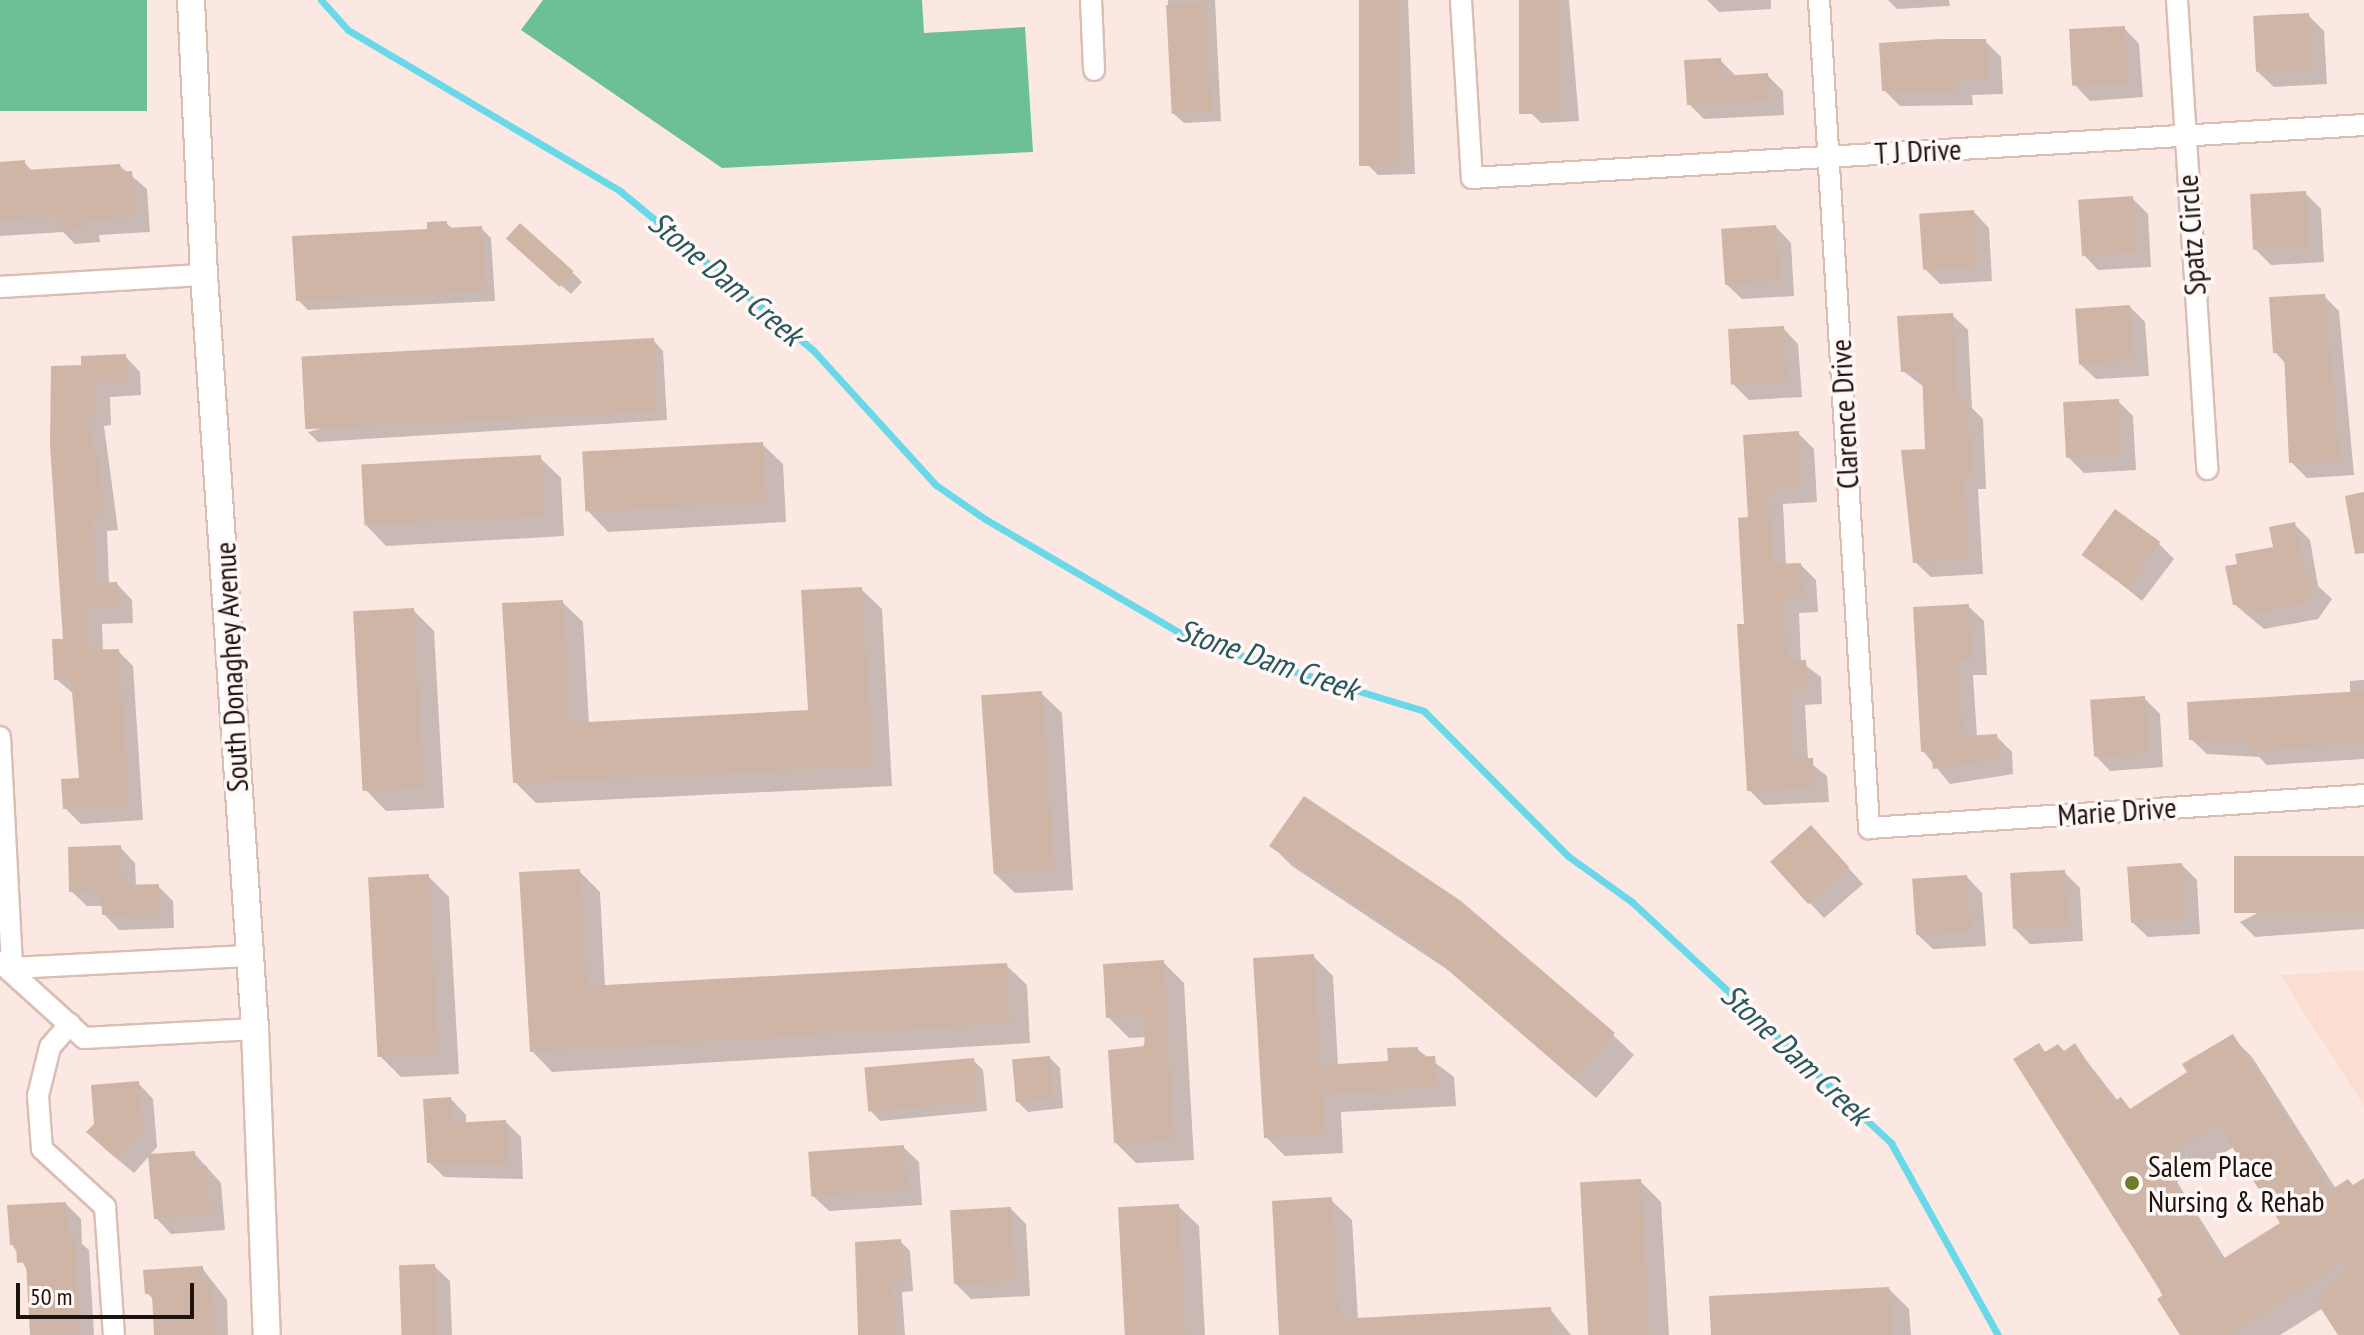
<!DOCTYPE html>
<style>
body{margin:0}
#map{position:relative;width:2364px;height:1335px;overflow:hidden;background:#fbe8e2;font-family:"PT Sans Narrow",sans-serif}
div>[style]{position:absolute}
.built>*{inset:0;background:#fcddd2}
.forest>*{inset:0;background:#6dc095;transform-origin:0 0}
.shadow>*{inset:0;background:#0003}
.stream>*{height:7px;margin:-3.5px;padding:0 3.5px;transform-origin:3.5px;border-radius:3.5px;background:#69d8e8}
.building>*{inset:0;background:#cfb5a5;transform-origin:0 0}
.roads{filter:drop-shadow(2px 0 #dbbdb3) drop-shadow(-2px 0 #dbbdb3) drop-shadow(0 2px #dbbdb3) drop-shadow(0 -2px #dbbdb3)}
.minor>*{height:20px;margin:-10px;padding:0 10px;transform-origin:10px;border-radius:10px;background:#fff}
.tertiary>*{height:26px;margin:-13px;padding:0 13px;transform-origin:13px;border-radius:13px;background:#fff}
.dots>*{width:22px;height:22px;translate:-50% -50%;box-sizing:border-box;border:4px solid #fff8f6;border-radius:50%}
span{translate:-50% -50%;white-space:nowrap;text-align:center;line-height:1.15;-webkit-text-stroke:7px #fff8f6;paint-order:stroke}
.street-label{font-size:30px;color:#1c120e}
.poi-label{font-size:30px;color:#1c120e}
.left{translate:0 -50%;text-align:left}
.water-label{font-size:32px;color:#27585f;font-style:italic}
.scale{position:absolute;left:16px;top:1283px;width:178px;height:36px;box-sizing:border-box;border:4px solid #1c120e;border-top:0;padding-left:10px;font-size:24px;line-height:28px;white-space:nowrap;color:#1c120e;-webkit-text-stroke:6px #fff8f6;paint-order:stroke}
</style>
<div id="map">
<div class="built">
<div style="clip-path:polygon(2364px 970px,2364px 1106px,2280px 975px)"></div>
</div>
<div class="forest">
<div style="left:0;top:0;width:147px;height:111px"></div>
<div style="clip-path:polygon(543px 0,922px 0,924px 33px,1025px 27px,1033px 152px,722px 168px,521px 30px)"></div>
</div>
<div class="shadow">
<div style="clip-path:polygon(1168px 0,1215px 0,1221px 121px,1184px 123px,1173px 113px)"></div>
<div style="clip-path:polygon(1361px 0,1408px 0,1415px 174px,1378px 175px,1368px 165px)"></div>
<div style="clip-path:polygon(1521px 0,1569px 0,1579px 121px,1541px 123px,1531px 113px)"></div>
<div style="clip-path:polygon(1707px 0,1771px 0,1771px 9px,1719px 12px)"></div>
<div style="clip-path:polygon(1888px 0,1949px 0,1950px 6px,1897px 9px)"></div>
<div style="clip-path:polygon(2308px 15px,2324px 31px,2327px 84px,2274px 87px,2258px 72px)"></div>
<div style="clip-path:polygon(2124px 28px,2139px 44px,2143px 97px,2090px 101px,2075px 85px)"></div>
<div style="clip-path:polygon(1985px 41px,2001px 57px,2003px 94px,1972px 95px,1973px 105px,1900px 106px,1884px 90px)"></div>
<div style="clip-path:polygon(1720px 60px,1735px 75px,1767px 75px,1783px 91px,1784px 115px,1704px 119px,1689px 104px)"></div>
<div style="clip-path:polygon(24px 162px,33px 172px,120px 166px,147px 189px,150px 232px,99px 235px,100px 242px,75px 244px,63px 232px,0 236px,0 164px)"></div>
<div style="clip-path:polygon(2305px 193px,2321px 209px,2324px 262px,2271px 265px,2256px 250px)"></div>
<div style="clip-path:polygon(2132px 198px,2148px 214px,2151px 267px,2098px 270px,2083px 254px)"></div>
<div style="clip-path:polygon(1974px 212px,1989px 228px,1992px 281px,1940px 284px,1924px 268px)"></div>
<div style="clip-path:polygon(446px 223px,453px 229px,481px 228px,491px 238px,495px 301px,308px 310px,298px 300px)"></div>
<div style="clip-path:polygon(1776px 227px,1791px 243px,1794px 296px,1742px 299px,1726px 284px)"></div>
<div style="clip-path:polygon(519px 248px,572px 272px,582px 282px,571px 294px)"></div>
<div style="clip-path:polygon(2324px 296px,2339px 311px,2354px 475px,2307px 478px,2291px 462px,2286px 364px,2275px 352px)"></div>
<div style="clip-path:polygon(2130px 307px,2145px 322px,2149px 376px,2096px 379px,2080px 364px)"></div>
<div style="clip-path:polygon(1952px 315px,1968px 330px,1972px 408px,1983px 419px,1986px 489px,1978px 489px,1983px 574px,1931px 577px,1915px 562px,1927px 451px,1924px 387px,1903px 371px)"></div>
<div style="clip-path:polygon(1783px 328px,1798px 344px,1802px 397px,1749px 400px,1734px 385px)"></div>
<div style="clip-path:polygon(653px 340px,663px 351px,667px 420px,318px 442px,308px 432px)"></div>
<div style="clip-path:polygon(125px 356px,140px 372px,141px 395px,110px 397px,111px 425px,104px 426px,118px 530px,107px 531px,109px 584px,117px 584px,132px 600px,133px 623px,102px 624px,103px 651px,118px 651px,133px 666px,143px 820px,81px 824px,65px 808px,82px 780px,74px 694px,56px 679px,65px 640px,83px 367px)"></div>
<div style="clip-path:polygon(2118px 401px,2133px 416px,2136px 470px,2084px 473px,2068px 457px)"></div>
<div style="clip-path:polygon(1798px 433px,1814px 449px,1817px 502px,1783px 504px,1786px 565px,1801px 565px,1816px 580px,1818px 612px,1799px 613px,1801px 662px,1821px 677px,1822px 704px,1805px 705px,1808px 761px,1827px 776px,1829px 802px,1764px 805px,1749px 790px,1750px 519px)"></div>
<div style="clip-path:polygon(762px 444px,783px 464px,786px 522px,608px 532px,588px 511px)"></div>
<div style="clip-path:polygon(540px 458px,561px 478px,564px 536px,386px 546px,366px 525px)"></div>
<div style="clip-path:polygon(2294px 524px,2310px 540px,2318px 586px,2332px 599px,2318px 619px,2264px 629px,2234px 604px,2239px 565px,2275px 548px)"></div>
<div style="clip-path:polygon(2158px 543px,2174px 559px,2142px 601px,2084px 554px)"></div>
<div style="clip-path:polygon(861px 589px,882px 609px,892px 786px,536px 803px,515px 782px,562px 602px,583px 622px,589px 724px,810px 712px)"></div>
<div style="clip-path:polygon(1968px 606px,1984px 621px,1987px 675px,1973px 675px,1977px 737px,1996px 736px,2012px 752px,2013px 774px,1950px 784px,1923px 751px)"></div>
<div style="clip-path:polygon(413px 610px,434px 631px,444px 808px,386px 811px,366px 790px)"></div>
<div style="clip-path:polygon(2364px 680px,2364px 759px,2267px 765px,2259px 757px,2207px 754px,2191px 739px,2350px 693px,2350px 681px)"></div>
<div style="clip-path:polygon(1041px 693px,1062px 713px,1073px 890px,1015px 893px,994px 873px)"></div>
<div style="clip-path:polygon(2144px 698px,2160px 714px,2163px 767px,2110px 771px,2095px 755px)"></div>
<div style="clip-path:polygon(1826px 843px,1863px 884px,1824px 918px,1772px 862px)"></div>
<div style="clip-path:polygon(1272px 846px,1613px 1035px,1634px 1055px,1596px 1098px,1448px 970px,1292px 866px)"></div>
<div style="clip-path:polygon(120px 847px,135px 863px,136px 886px,158px 886px,173px 901px,174px 928px,119px 930px,104px 914px,104px 906px,87px 906px,71px 891px)"></div>
<div style="clip-path:polygon(2364px 858px,2364px 929px,2255px 937px,2240px 922px)"></div>
<div style="clip-path:polygon(2182px 865px,2197px 880px,2200px 934px,2148px 937px,2132px 922px)"></div>
<div style="clip-path:polygon(579px 871px,600px 892px,605px 987px,1006px 965px,1027px 985px,1030px 1043px,552px 1072px,532px 1051px)"></div>
<div style="clip-path:polygon(2064px 872px,2080px 888px,2083px 941px,2030px 944px,2015px 929px)"></div>
<div style="clip-path:polygon(428px 876px,449px 897px,459px 1074px,401px 1077px,380px 1056px)"></div>
<div style="clip-path:polygon(1967px 877px,1982px 893px,1986px 946px,1933px 949px,1917px 934px)"></div>
<div style="clip-path:polygon(1313px 956px,1333px 976px,1338px 1066px,1391px 1063px,1417px 1049px,1454px 1077px,1456px 1106px,1341px 1112px,1343px 1153px,1285px 1156px,1266px 1137px)"></div>
<div style="clip-path:polygon(1163px 962px,1184px 983px,1194px 1160px,1136px 1163px,1115px 1142px,1146px 1037px,1129px 1038px,1108px 1017px)"></div>
<div style="clip-path:polygon(evenodd,2232px 1037px,2252px 1057px,2336px 1189px,2364px 1183px,2364px 1335px,2340px 1335px,2323px 1308px,2280px 1335px,2182px 1335px,2038px 1045px,2047px 1054px,2065px 1053px,2075px 1046px,2118px 1101px,2131px 1110px,2190px 1073px,2232px 1037px,2235px 1146px,2283px 1224px,2226px 1260px,2177px 1182px,2235px 1146px)"></div>
<div style="clip-path:polygon(1050px 1058px,1060px 1068px,1063px 1108px,1028px 1112px,1018px 1102px)"></div>
<div style="clip-path:polygon(973px 1060px,983px 1070px,987px 1111px,880px 1121px,870px 1110px)"></div>
<div style="clip-path:polygon(138px 1083px,153px 1099px,157px 1147px,134px 1173px,104px 1148px)"></div>
<div style="clip-path:polygon(451px 1099px,466px 1115px,466px 1124px,506px 1122px,521px 1137px,523px 1179px,444px 1177px,429px 1162px)"></div>
<div style="clip-path:polygon(903px 1147px,919px 1162px,922px 1205px,829px 1211px,813px 1196px)"></div>
<div style="clip-path:polygon(194px 1153px,221px 1183px,225px 1230px,171px 1234px,156px 1218px)"></div>
<div style="clip-path:polygon(1640px 1181px,1661px 1202px,1669px 1335px,1591px 1335px)"></div>
<div style="clip-path:polygon(1331px 1200px,1352px 1220px,1358px 1320px,1550px 1309px,1571px 1335px,1281px 1335px)"></div>
<div style="clip-path:polygon(66px 1204px,81px 1219px,82px 1244px,89px 1250px,94px 1335px,32px 1335px,28px 1272px,12px 1244px)"></div>
<div style="clip-path:polygon(1178px 1206px,1199px 1226px,1205px 1335px,1128px 1335px)"></div>
<div style="clip-path:polygon(1011px 1209px,1026px 1224px,1030px 1296px,971px 1299px,956px 1284px)"></div>
<div style="clip-path:polygon(900px 1241px,910px 1251px,913px 1291px,902px 1292px,905px 1335px,861px 1335px)"></div>
<div style="clip-path:polygon(434px 1266px,450px 1281px,452px 1335px,404px 1335px)"></div>
<div style="clip-path:polygon(202px 1268px,227px 1300px,228px 1335px,159px 1335px,155px 1301px,147px 1293px)"></div>
<div style="clip-path:polygon(1889px 1289px,1909px 1309px,1911px 1335px,1713px 1335px)"></div>
</div>
<div class="stream">
<div style="left:321px;top:0;width:40px;rotate:48deg"></div>
<div style="left:348px;top:30px;width:316px;rotate:30.6deg"></div>
<div style="left:620px;top:191px;width:250px;rotate:39.5deg"></div>
<div style="left:813px;top:350px;width:183px;rotate:47.7deg"></div>
<div style="left:936px;top:485px;width:60px;rotate:34.8deg"></div>
<div style="left:985px;top:519px;width:242px;rotate:30.3deg"></div>
<div style="left:1194px;top:641px;width:240px;rotate:16.9deg"></div>
<div style="left:1424px;top:711px;width:204px;rotate:45.2deg"></div>
<div style="left:1568px;top:856px;width:79px;rotate:35.7deg"></div>
<div style="left:1632px;top:902px;width:354px;rotate:42.9deg"></div>
<div style="left:1891px;top:1143px;width:220px;rotate:60.9deg"></div>
</div>
<div class="building">
<div style="left:1359px;top:0;width:41px;height:166px"></div>
<div style="left:1519px;top:0;width:41px;height:114px"></div>
<div style="left:1206px;top:3px;width:109px;height:40px;rotate:87deg"></div>
<div style="left:2309px;top:13px;width:56px;height:56px;rotate:87deg"></div>
<div style="left:2125px;top:26px;width:57px;height:56px;rotate:87deg"></div>
<div style="clip-path:polygon(1940px 39px,1986px 39px,1988px 79px,1958px 81px,1958px 91px,1882px 91px,1879px 43px)"></div>
<div style="clip-path:polygon(1721px 58px,1722px 76px,1768px 73px,1770px 100px,1687px 105px,1684px 60px)"></div>
<div style="clip-path:polygon(25px 160px,25px 170px,120px 164px,121px 172px,132px 171px,136px 217px,85px 220px,85px 228px,58px 230px,57px 217px,0 220px,0 162px)"></div>
<div style="left:2306px;top:191px;width:56px;height:56px;rotate:87deg"></div>
<div style="left:2133px;top:196px;width:56px;height:55px;rotate:86deg"></div>
<div style="left:1974px;top:210px;width:56px;height:55px;rotate:86deg"></div>
<div style="clip-path:polygon(447px 221px,447px 228px,482px 226px,486px 291px,296px 301px,292px 236px,427px 229px,427px 222px)"></div>
<div style="left:520px;top:223px;width:72px;height:21px;rotate:42deg"></div>
<div style="left:1776px;top:225px;width:56px;height:55px;rotate:86deg"></div>
<div style="clip-path:polygon(2325px 294px,2340px 461px,2289px 463px,2284px 353px,2273px 353px,2269px 297px)"></div>
<div style="left:2130px;top:305px;width:56px;height:55px;rotate:86deg"></div>
<div style="clip-path:polygon(1953px 313px,1958px 402px,1968px 401px,1972px 474px,1964px 474px,1969px 559px,1913px 563px,1901px 450px,1925px 449px,1922px 371px,1901px 372px,1897px 316px)"></div>
<div style="left:1784px;top:326px;width:56px;height:56px;rotate:87deg"></div>
<div style="left:654px;top:338px;width:73px;height:353px;rotate:87deg"></div>
<div style="clip-path:polygon(126px 354px,127px 381px,96px 382px,97px 411px,89px 411px,92px 455px,99px 454px,103px 515px,93px 516px,95px 583px,117px 582px,119px 608px,87px 609px,89px 650px,119px 649px,129px 806px,63px 809px,61px 779px,79px 778px,71px 679px,54px 680px,52px 639px,63px 639px,50px 445px,51px 366px,81px 365px,81px 356px)"></div>
<div style="left:2119px;top:399px;width:56px;height:56px;rotate:87deg"></div>
<div style="clip-path:polygon(1799px 431px,1802px 487px,1769px 489px,1772px 564px,1801px 563px,1803px 598px,1784px 599px,1787px 661px,1806px 660px,1808px 689px,1790px 690px,1794px 759px,1813px 758px,1814px 787px,1747px 791px,1737px 624px,1744px 624px,1738px 518px,1748px 517px,1743px 435px)"></div>
<div style="left:763px;top:442px;width:60px;height:181px;rotate:87deg"></div>
<div style="left:541px;top:455px;width:61px;height:180px;rotate:87deg"></div>
<div style="clip-path:polygon(2364px 492px,2364px 553px,2355px 554px,2345px 496px)"></div>
<div style="left:2115px;top:509px;width:56px;height:57px;rotate:36deg"></div>
<div style="clip-path:polygon(2295px 522px,2305px 572px,2318px 582px,2303px 604px,2246px 615px,2244px 603px,2233px 605px,2225px 566px,2237px 564px,2235px 554px,2273px 547px,2269px 527px)"></div>
<div style="clip-path:polygon(862px 587px,873px 766px,513px 783px,502px 603px,563px 600px,570px 723px,808px 710px,801px 590px)"></div>
<div style="clip-path:polygon(1969px 604px,1972px 660px,1959px 661px,1963px 736px,1997px 734px,1999px 759px,1933px 769px,1931px 751px,1921px 752px,1913px 607px)"></div>
<div style="left:414px;top:608px;width:180px;height:61px;rotate:87deg"></div>
<div style="left:1042px;top:691px;width:179px;height:61px;rotate:86deg"></div>
<div style="clip-path:polygon(2364px 691px,2364px 743px,2250px 751px,2249px 743px,2189px 740px,2187px 702px)"></div>
<div style="left:2145px;top:696px;width:57px;height:55px;rotate:86deg"></div>
<div style="clip-path:polygon(1304px 796px,1461px 901px,1615px 1033px,1574px 1079px,1425px 950px,1269px 846px)"></div>
<div style="left:1811px;top:825px;width:57px;height:55px;rotate:48deg"></div>
<div style="clip-path:polygon(121px 845px,122px 885px,159px 884px,159px 914px,102px 915px,101px 890px,69px 892px,68px 847px)"></div>
<div style="left:2364px;top:856px;width:57px;height:130px;rotate:90deg"></div>
<div style="left:2182px;top:863px;width:56px;height:55px;rotate:86deg"></div>
<div style="clip-path:polygon(580px 869px,587px 986px,1007px 963px,1010px 1023px,530px 1052px,519px 872px)"></div>
<div style="left:2065px;top:870px;width:56px;height:55px;rotate:87deg"></div>
<div style="left:429px;top:874px;width:180px;height:61px;rotate:87deg"></div>
<div style="left:1967px;top:875px;width:56px;height:55px;rotate:86deg"></div>
<div style="clip-path:polygon(1314px 954px,1320px 1065px,1388px 1061px,1387px 1048px,1418px 1047px,1418px 1057px,1435px 1056px,1438px 1087px,1322px 1094px,1325px 1134px,1264px 1138px,1253px 958px)"></div>
<div style="clip-path:polygon(1164px 960px,1174px 1140px,1114px 1143px,1108px 1050px,1145px 1046px,1143px 1016px,1106px 1018px,1103px 964px)"></div>
<div style="clip-path:polygon(evenodd,2233px 1034px,2331px 1190px,2348px 1179px,2353px 1185px,2364px 1178px,2364px 1335px,2338px 1335px,2316px 1301px,2362px 1251px,2229px 1335px,2180px 1335px,2157px 1299px,2163px 1295px,2013px 1059px,2039px 1043px,2045px 1052px,2058px 1044px,2064px 1051px,2075px 1043px,2113px 1102px,2121px 1097px,2130px 1109px,2187px 1072px,2182px 1064px,2233px 1034px,2218px 1124px,2280px 1223px,2221px 1260px,2159px 1161px,2218px 1124px)"></div>
<div style="left:1050px;top:1056px;width:43px;height:38px;rotate:85deg"></div>
<div style="left:974px;top:1058px;width:44px;height:110px;rotate:85deg"></div>
<div style="clip-path:polygon(139px 1081px,143px 1131px,117px 1159px,86px 1132px,94px 1124px,91px 1085px)"></div>
<div style="clip-path:polygon(451px 1097px,453px 1123px,506px 1120px,508px 1165px,427px 1163px,423px 1099px)"></div>
<div style="left:904px;top:1145px;width:45px;height:96px;rotate:86deg"></div>
<div style="clip-path:polygon(195px 1151px,196px 1167px,207px 1166px,211px 1215px,154px 1219px,148px 1154px)"></div>
<div style="left:1641px;top:1179px;width:156px;height:61px;rotate:87deg"></div>
<div style="clip-path:polygon(1332px 1197px,1339px 1319px,1551px 1307px,1553px 1335px,1279px 1335px,1272px 1201px)"></div>
<div style="clip-path:polygon(66px 1202px,68px 1232px,74px 1232px,80px 1333px,30px 1335px,26px 1262px,17px 1263px,16px 1244px,10px 1245px,7px 1205px)"></div>
<div style="left:1179px;top:1204px;width:131px;height:61px;rotate:87deg"></div>
<div style="left:1011px;top:1207px;width:74px;height:61px;rotate:87deg"></div>
<div style="clip-path:polygon(901px 1239px,904px 1282px,892px 1282px,897px 1335px,858px 1335px,855px 1242px)"></div>
<div style="left:435px;top:1264px;width:71px;height:36px;rotate:88deg"></div>
<div style="clip-path:polygon(203px 1266px,204px 1283px,212px 1283px,215px 1335px,154px 1335px,152px 1294px,145px 1294px,143px 1270px)"></div>
<div style="clip-path:polygon(1889px 1287px,1892px 1335px,1711px 1335px,1709px 1296px)"></div>
</div>
<div class="roads">
<div class="minor">
<div style="left:1091px;top:0;width:70px;rotate:87.5deg"></div>
<div style="left:1461px;top:0;width:178px;rotate:86.5deg"></div>
<div style="left:1472px;top:178px;width:894px;rotate:-3.4deg"></div>
<div style="left:1819px;top:0;width:830px;rotate:86.54deg"></div>
<div style="left:1869px;top:828px;width:496px;rotate:-3.8deg"></div>
<div style="left:2177px;top:0;width:470px;rotate:86.3deg"></div>
<div style="left:0;top:287px;width:204px;rotate:-3.4deg"></div>
<div style="left:0;top:737px;width:231px;rotate:87deg"></div>
<div style="left:0;top:962px;width:113px;rotate:42.1deg"></div>
<div style="left:84px;top:1038px;width:171px;rotate:-3deg"></div>
<div style="left:12px;top:968px;width:236px;rotate:-2.9deg"></div>
<div style="left:70px;top:1024px;width:30px;rotate:131deg"></div>
<div style="left:50px;top:1047px;width:50px;rotate:103.8deg"></div>
<div style="left:38px;top:1096px;width:53px;rotate:85.7deg"></div>
<div style="left:42px;top:1149px;width:86px;rotate:42.6deg"></div>
<div style="left:105px;top:1207px;width:128px;rotate:86deg"></div>
</div>
<div class="tertiary">
<div style="left:191px;top:0;width:275px;rotate:87.3deg"></div>
<div style="left:204px;top:275px;width:756px;rotate:86.13deg"></div>
<div style="left:255px;top:1029px;width:306px;rotate:87.8deg"></div>
</div>
</div>
<div class="dots">
<div style="left:2132px;top:1183px;background:#6f7d2b"></div>
</div>
<div class="street-label">
<span style="left:1918px;top:151px;rotate:-3deg">T J Drive</span>
<span style="left:2191px;top:235px;rotate:-94deg">Spatz Circle</span>
<span style="left:1844px;top:414px;rotate:-93deg">Clarence Drive</span>
<span style="left:231px;top:667px;rotate:-93deg">South Donaghey Avenue</span>
<span style="left:2117px;top:811px;rotate:-4deg">Marie Drive</span>
</div>
<div class="poi-label">
<span class="left" style="left:2148px;top:1183px">Salem Place<br>Nursing &amp; Rehab</span>
</div>
<div class="water-label">
<span style="left:726px;top:278px;rotate:40deg">Stone Dam Creek</span>
<span style="left:1268px;top:659px;rotate:19deg">Stone Dam Creek</span>
<span style="left:1796px;top:1054px;rotate:43deg">Stone Dam Creek</span>
</div>
<div class="scale">50 m</div>
</div>
